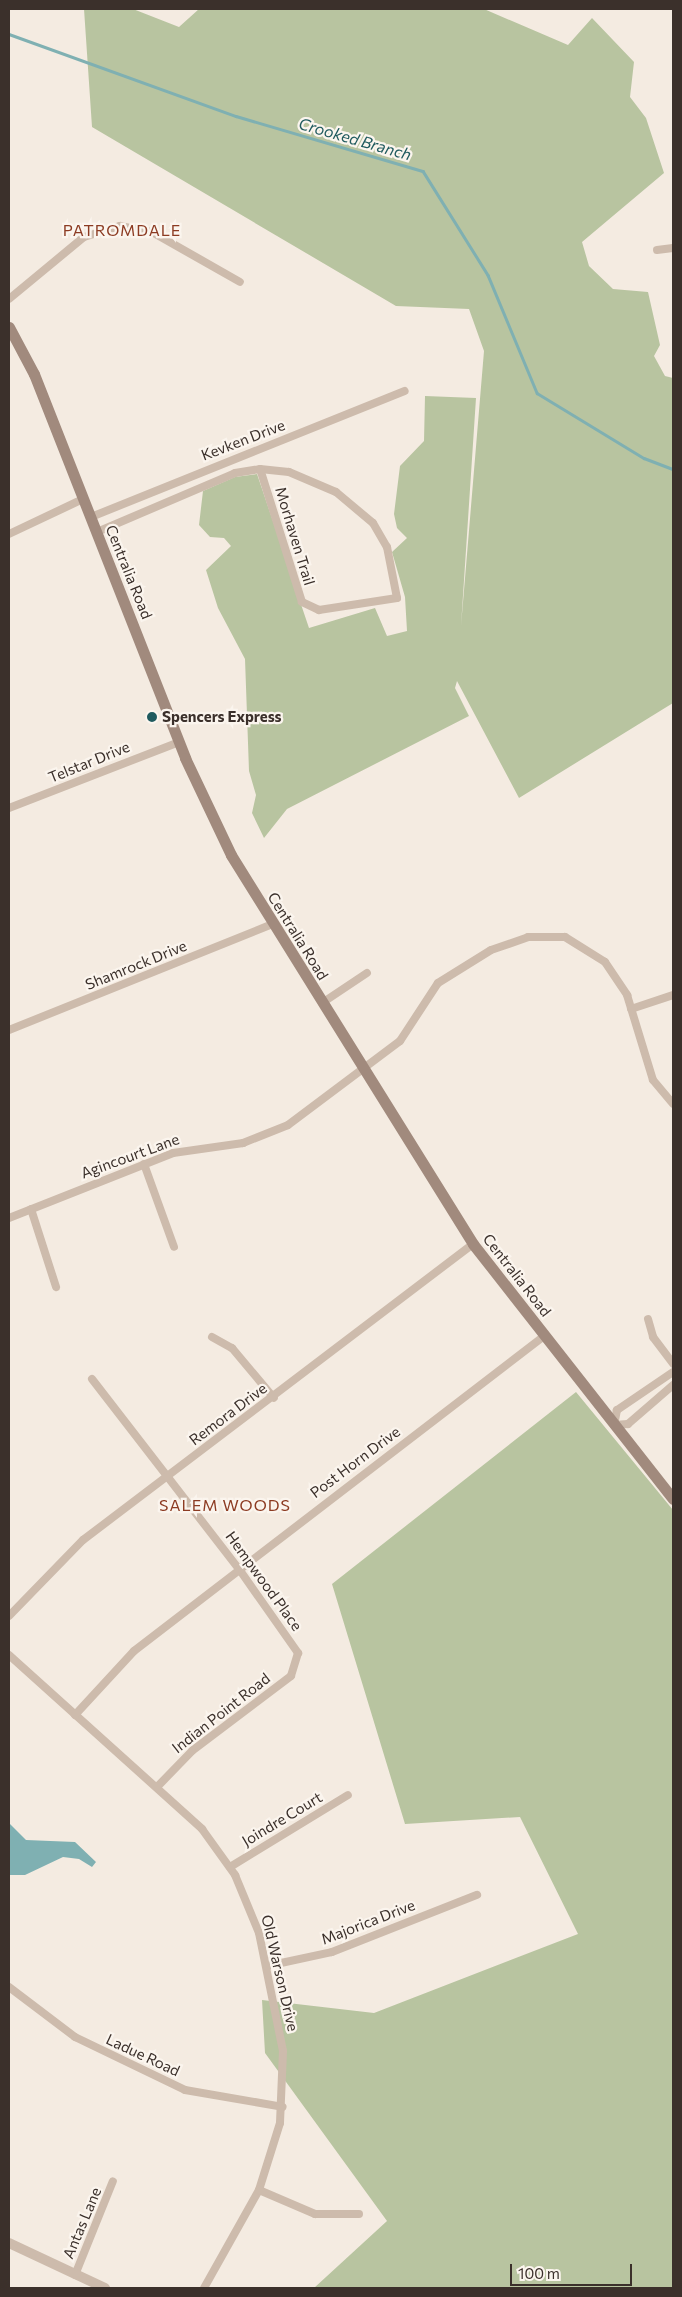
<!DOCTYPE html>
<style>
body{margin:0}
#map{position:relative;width:682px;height:2297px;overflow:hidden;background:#f4ebe1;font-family:Commissioner,sans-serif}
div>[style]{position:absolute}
.green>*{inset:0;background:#b8c4a0}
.water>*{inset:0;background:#7fb0b2}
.stream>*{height:2.5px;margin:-1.25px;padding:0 1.25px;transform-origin:1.25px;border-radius:1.25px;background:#7fb0b2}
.minor>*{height:8px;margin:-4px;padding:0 4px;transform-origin:4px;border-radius:4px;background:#cdbbac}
.tertiary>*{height:10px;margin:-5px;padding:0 5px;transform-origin:5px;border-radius:5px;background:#cdbbac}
.secondary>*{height:11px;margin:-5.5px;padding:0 5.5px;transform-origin:5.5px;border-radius:5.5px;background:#a18a7d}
.dots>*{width:14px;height:14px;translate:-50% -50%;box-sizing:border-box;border:2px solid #fbf5ee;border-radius:50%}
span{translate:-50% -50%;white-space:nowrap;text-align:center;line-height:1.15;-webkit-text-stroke:4.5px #fbf5ee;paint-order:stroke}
.street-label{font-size:15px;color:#3b302b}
.poi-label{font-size:15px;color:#3b302b;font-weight:700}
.left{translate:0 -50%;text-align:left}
.water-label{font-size:16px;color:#1f5a5e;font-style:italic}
.neighbourhood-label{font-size:16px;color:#8c3b22;letter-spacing:1px}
.frame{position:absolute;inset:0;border:10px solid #3b302b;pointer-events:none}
.scale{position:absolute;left:510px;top:2264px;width:122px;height:22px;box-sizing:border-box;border:2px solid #3b302b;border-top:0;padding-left:6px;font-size:15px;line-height:18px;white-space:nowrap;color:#3b302b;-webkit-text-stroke:4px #fbf5ee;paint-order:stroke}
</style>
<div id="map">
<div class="green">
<div style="clip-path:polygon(84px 9px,133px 9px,179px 27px,199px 9px,484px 9px,568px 45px,592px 18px,634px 62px,630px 97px,646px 118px,664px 173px,582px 242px,589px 266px,613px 289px,648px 292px,660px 345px,654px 356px,665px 376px,673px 378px,673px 703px,519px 798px,457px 681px,455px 688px,469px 716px,287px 809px,264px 838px,252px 813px,256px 795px,249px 771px,245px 659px,218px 608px,206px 570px,231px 546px,224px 538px,210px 537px,199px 525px,203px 491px,235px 477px,257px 474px,309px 628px,375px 608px,387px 636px,407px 631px,405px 597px,392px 552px,407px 538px,397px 528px,394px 514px,400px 466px,424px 441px,425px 396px,476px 398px,461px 626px,484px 351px,469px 309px,396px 306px,92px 127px)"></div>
<div style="clip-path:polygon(576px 1392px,673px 1510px,673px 2288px,314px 2288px,387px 2221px,265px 2053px,262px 2000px,374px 2013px,578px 1934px,520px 1817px,405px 1824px,332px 1584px)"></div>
</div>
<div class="water">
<div style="clip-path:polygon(9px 1823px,26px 1840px,75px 1842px,96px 1862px,92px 1867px,79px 1859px,63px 1857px,25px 1875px,9px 1875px)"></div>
</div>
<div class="stream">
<div style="left:9px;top:34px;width:241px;rotate:19.9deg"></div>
<div style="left:236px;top:116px;width:195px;rotate:16.4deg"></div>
<div style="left:423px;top:171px;width:123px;rotate:58deg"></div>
<div style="left:488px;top:275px;width:128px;rotate:67.4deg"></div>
<div style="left:537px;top:393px;width:125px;rotate:31.3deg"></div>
<div style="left:644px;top:458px;width:31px;rotate:21deg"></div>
</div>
<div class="minor">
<div style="left:657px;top:250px;width:16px;rotate:-7deg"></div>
<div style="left:9px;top:299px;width:97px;rotate:-39.6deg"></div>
<div style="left:84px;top:237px;width:38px;rotate:-17deg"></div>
<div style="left:120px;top:226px;width:33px;rotate:11deg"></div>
<div style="left:152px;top:232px;width:101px;rotate:29.6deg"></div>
<div style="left:91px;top:517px;width:338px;rotate:-21.9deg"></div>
<div style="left:97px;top:532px;width:150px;rotate:-23.1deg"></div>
<div style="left:235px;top:473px;width:25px;rotate:-9deg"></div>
<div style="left:260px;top:469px;width:29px;rotate:6deg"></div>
<div style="left:289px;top:472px;width:51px;rotate:23.1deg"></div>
<div style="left:336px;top:492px;width:48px;rotate:40deg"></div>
<div style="left:373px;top:523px;width:28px;rotate:60deg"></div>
<div style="left:387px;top:547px;width:52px;rotate:78.9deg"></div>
<div style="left:397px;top:598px;width:79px;rotate:171.3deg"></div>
<div style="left:319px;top:610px;width:19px;rotate:-155deg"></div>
<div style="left:302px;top:602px;width:139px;rotate:-107.5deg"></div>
<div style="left:9px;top:534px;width:82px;rotate:-25.3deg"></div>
<div style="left:9px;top:808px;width:182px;rotate:-21.2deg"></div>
<div style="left:322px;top:1003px;width:54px;rotate:-33.7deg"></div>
<div style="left:631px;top:1009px;width:44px;rotate:-18.4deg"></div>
<div style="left:9px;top:1030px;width:284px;rotate:-21.9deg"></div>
<div style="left:144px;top:1164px;width:88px;rotate:70.1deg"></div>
<div style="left:31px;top:1209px;width:82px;rotate:72.2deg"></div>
<div style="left:9px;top:1218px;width:176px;rotate:-21.6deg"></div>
<div style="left:173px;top:1153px;width:71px;rotate:-8.1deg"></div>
<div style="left:243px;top:1143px;width:48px;rotate:-21.8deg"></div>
<div style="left:288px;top:1125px;width:140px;rotate:-36.9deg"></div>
<div style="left:400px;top:1041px;width:69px;rotate:-56.8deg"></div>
<div style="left:438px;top:983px;width:62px;rotate:-31.9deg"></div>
<div style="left:491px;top:950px;width:39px;rotate:-19deg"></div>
<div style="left:528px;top:937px;width:37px"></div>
<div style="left:565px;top:937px;width:47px;rotate:32deg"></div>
<div style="left:605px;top:962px;width:40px;rotate:56deg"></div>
<div style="left:627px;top:995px;width:89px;rotate:73deg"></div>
<div style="left:653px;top:1080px;width:31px;rotate:50deg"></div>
<div style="left:648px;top:1319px;width:19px;rotate:74deg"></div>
<div style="left:653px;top:1337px;width:34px;rotate:53deg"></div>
<div style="left:212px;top:1337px;width:23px;rotate:29deg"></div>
<div style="left:232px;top:1348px;width:65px;rotate:50deg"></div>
<div style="left:673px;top:1372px;width:68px;rotate:145.8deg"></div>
<div style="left:617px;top:1410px;width:15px;rotate:101deg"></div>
<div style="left:614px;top:1425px;width:14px;rotate:-4deg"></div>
<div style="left:628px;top:1424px;width:60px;rotate:-40.9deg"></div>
<div style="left:92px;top:1379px;width:240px;rotate:52.3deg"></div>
<div style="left:239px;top:1569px;width:103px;rotate:54.9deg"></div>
<div style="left:298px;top:1653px;width:24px;rotate:107deg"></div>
<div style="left:291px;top:1676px;width:124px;rotate:142.9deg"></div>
<div style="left:192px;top:1751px;width:50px;rotate:134.2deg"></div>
<div style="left:9px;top:1616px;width:106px;rotate:-45.8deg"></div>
<div style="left:83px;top:1540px;width:490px;rotate:-37.2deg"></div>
<div style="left:9px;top:1655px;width:260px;rotate:42deg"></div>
<div style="left:202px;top:1829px;width:57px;rotate:54.3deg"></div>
<div style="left:235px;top:1875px;width:63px;rotate:67.5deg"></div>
<div style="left:259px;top:1933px;width:120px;rotate:78.5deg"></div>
<div style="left:283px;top:2051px;width:72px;rotate:92.4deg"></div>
<div style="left:280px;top:2123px;width:70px;rotate:107.4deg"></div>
<div style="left:259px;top:2190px;width:112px;rotate:119.3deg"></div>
<div style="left:75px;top:1715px;width:87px;rotate:-47.3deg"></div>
<div style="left:134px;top:1651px;width:517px;rotate:-37.53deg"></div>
<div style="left:230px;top:1867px;width:138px;rotate:-31.4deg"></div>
<div style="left:267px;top:1966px;width:66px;rotate:-12.2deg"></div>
<div style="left:332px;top:1952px;width:156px;rotate:-21.5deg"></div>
<div style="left:9px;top:1987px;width:83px;rotate:37.1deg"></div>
<div style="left:75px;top:2037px;width:122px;rotate:25.7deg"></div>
<div style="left:185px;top:2090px;width:99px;rotate:9.8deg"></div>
<div style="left:259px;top:2190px;width:61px;rotate:23.2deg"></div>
<div style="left:315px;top:2214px;width:44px"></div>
<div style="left:75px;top:2275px;width:101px;rotate:-68deg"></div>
</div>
<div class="tertiary">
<div style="left:9px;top:2243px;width:106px;rotate:25.1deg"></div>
</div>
<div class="secondary">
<div style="left:9px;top:327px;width:53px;rotate:62deg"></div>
<div style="left:34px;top:374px;width:413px;rotate:68.5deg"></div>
<div style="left:185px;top:758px;width:107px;rotate:64.6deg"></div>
<div style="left:231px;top:855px;width:458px;rotate:58.1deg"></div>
<div style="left:473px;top:1244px;width:324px;rotate:51.9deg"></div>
</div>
<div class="dots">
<div style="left:152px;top:717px;background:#1f5a5e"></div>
</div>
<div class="street-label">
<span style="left:243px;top:440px;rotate:-21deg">Kevken Drive</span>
<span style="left:295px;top:536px;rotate:73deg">Morhaven Trail</span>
<span style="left:129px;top:572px;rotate:68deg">Centralia Road</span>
<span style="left:89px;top:762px;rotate:-22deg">Telstar Drive</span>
<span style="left:298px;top:936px;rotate:58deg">Centralia Road</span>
<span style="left:136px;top:965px;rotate:-22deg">Shamrock Drive</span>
<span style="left:130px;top:1156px;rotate:-20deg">Agincourt Lane</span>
<span style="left:517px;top:1275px;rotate:52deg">Centralia Road</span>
<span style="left:228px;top:1414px;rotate:-37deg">Remora Drive</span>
<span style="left:355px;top:1462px;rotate:-37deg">Post Horn Drive</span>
<span style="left:264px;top:1581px;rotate:54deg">Hempwood Place</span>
<span style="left:221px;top:1713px;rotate:-38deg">Indian Point Road</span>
<span style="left:282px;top:1819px;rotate:-31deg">Joindre Court</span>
<span style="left:368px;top:1922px;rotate:-21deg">Majorica Drive</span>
<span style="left:280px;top:1973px;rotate:77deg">Old Warson Drive</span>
<span style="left:143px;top:2055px;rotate:25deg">Ladue Road</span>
<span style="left:82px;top:2223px;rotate:-67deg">Antas Lane</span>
</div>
<div class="poi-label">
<span class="left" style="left:162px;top:717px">Spencers Express</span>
</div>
<div class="water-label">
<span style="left:355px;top:139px;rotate:16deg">Crooked Branch</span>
</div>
<div class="neighbourhood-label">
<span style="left:122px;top:230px">PATROMDALE</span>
<span style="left:225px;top:1505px">SALEM WOODS</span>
</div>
<div class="frame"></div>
<div class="scale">100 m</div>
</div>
